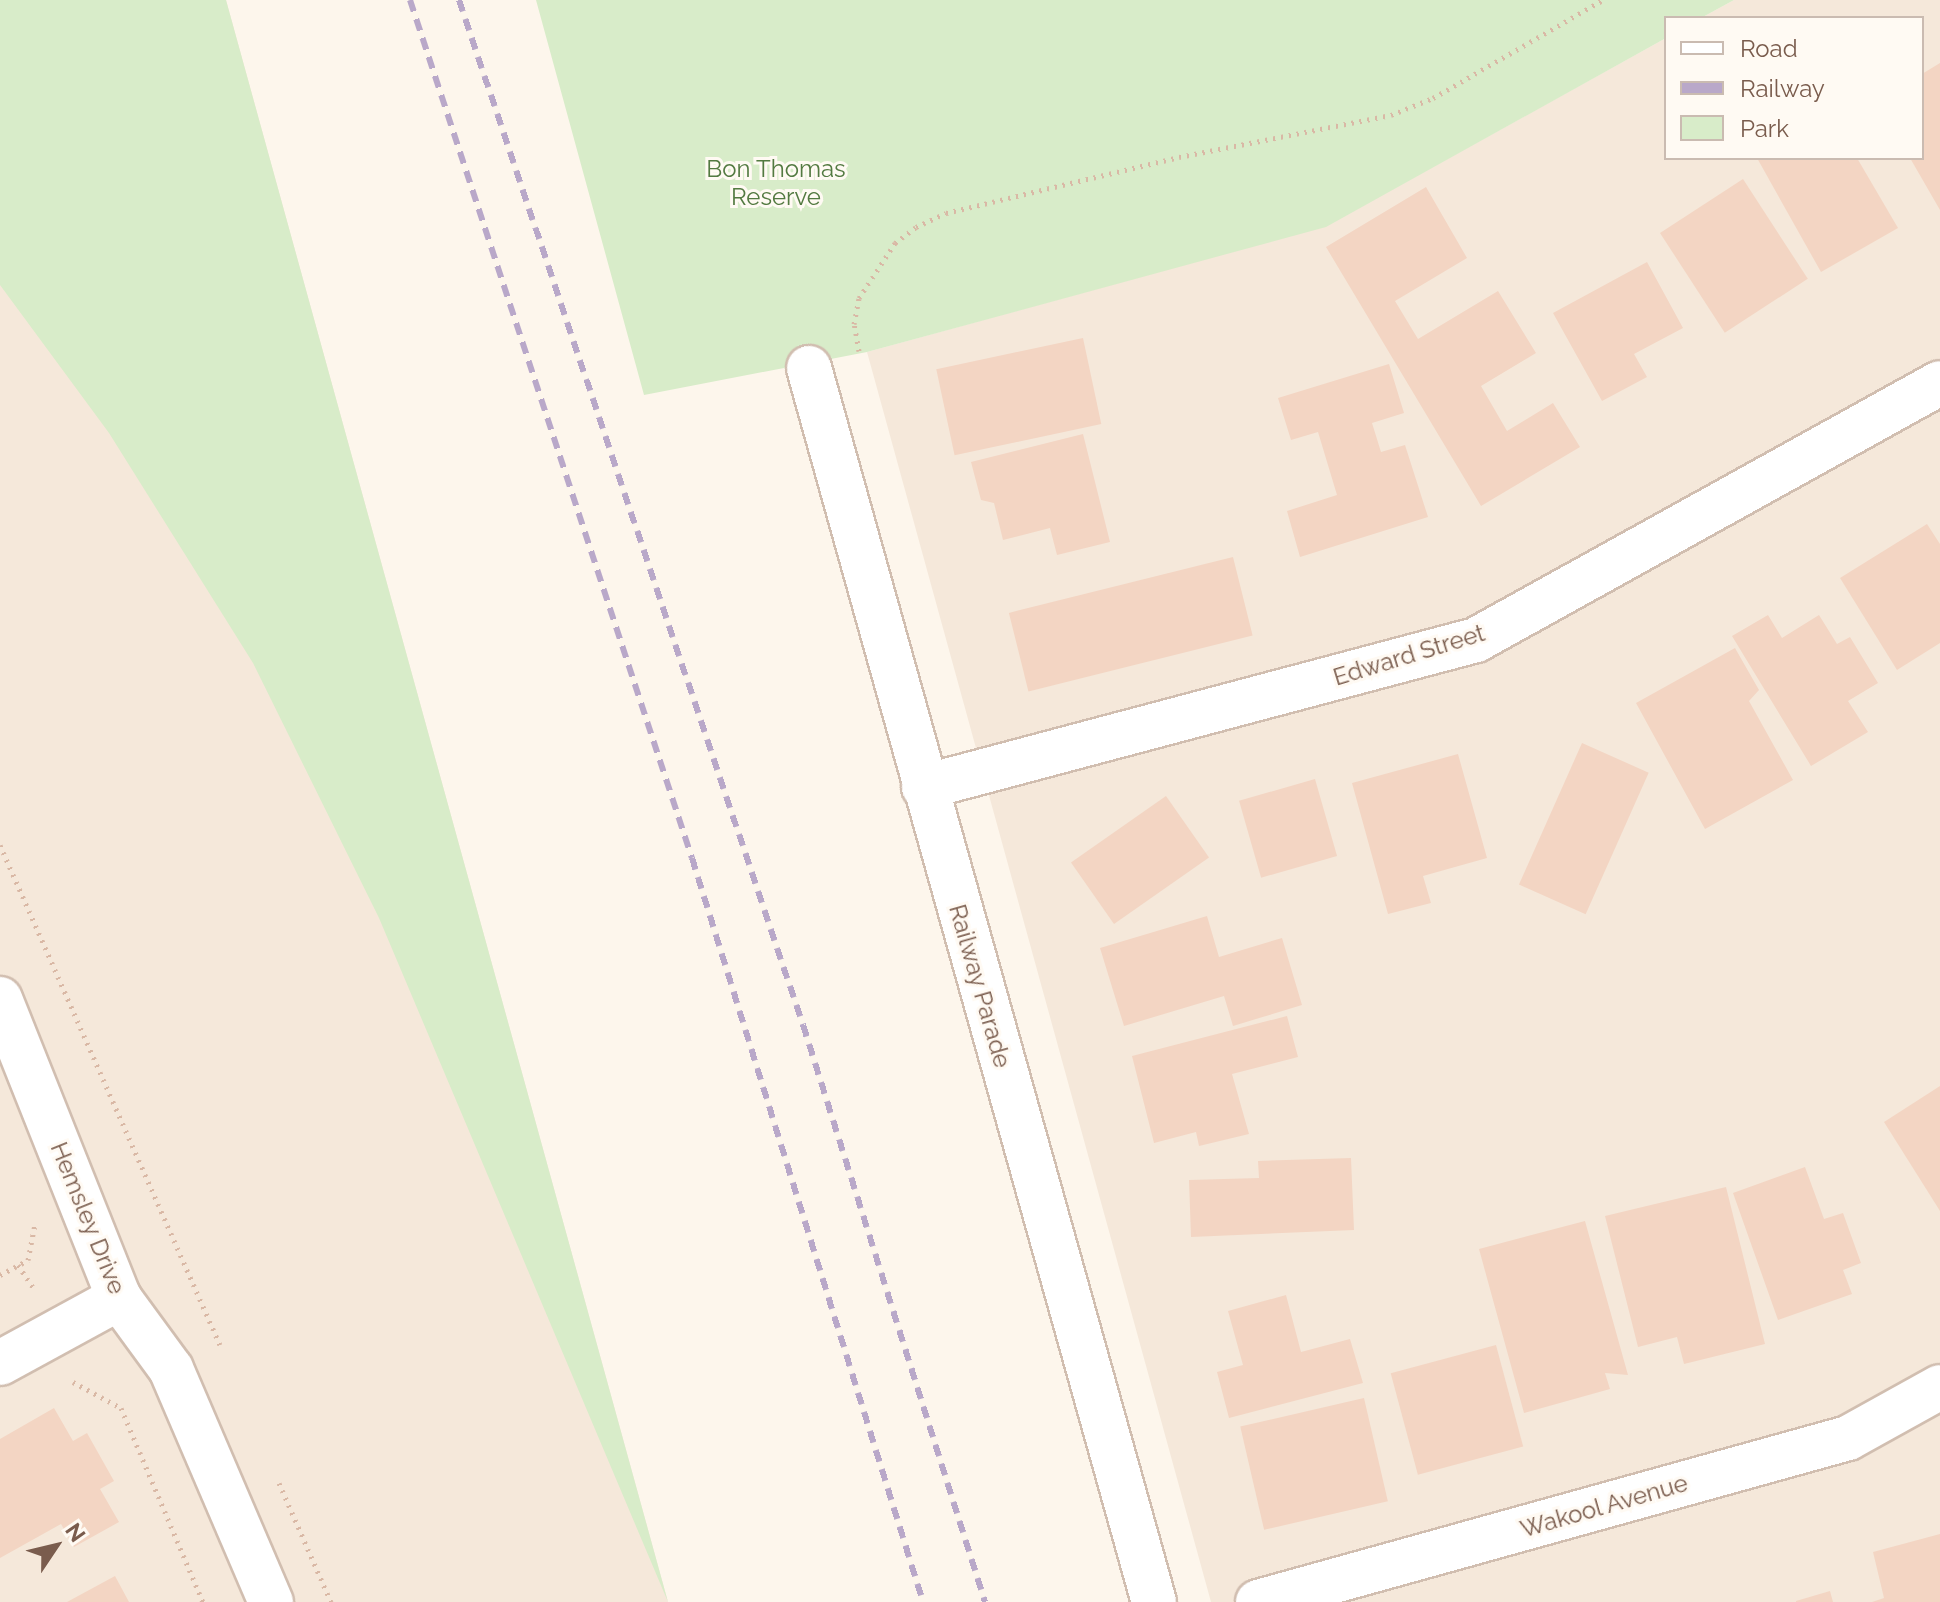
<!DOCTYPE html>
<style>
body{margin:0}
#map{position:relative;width:1940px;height:1602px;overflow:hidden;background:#fdf6ec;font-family:Raleway,sans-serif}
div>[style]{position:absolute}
.residential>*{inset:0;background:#f5e8da}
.green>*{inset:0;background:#d8ecc9}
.building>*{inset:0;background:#f3d5c3;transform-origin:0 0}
.path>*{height:5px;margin-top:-2.5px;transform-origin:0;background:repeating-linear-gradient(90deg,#d9b8a5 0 2px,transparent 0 8px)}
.roads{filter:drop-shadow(2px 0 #d1beb0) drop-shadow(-2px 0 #d1beb0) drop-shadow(0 2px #d1beb0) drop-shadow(0 -2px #d1beb0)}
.minor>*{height:44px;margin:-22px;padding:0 22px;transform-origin:22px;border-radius:22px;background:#fff}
.rail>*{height:6px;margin-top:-3px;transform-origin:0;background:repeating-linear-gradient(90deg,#b9a8c9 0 12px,transparent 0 20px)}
span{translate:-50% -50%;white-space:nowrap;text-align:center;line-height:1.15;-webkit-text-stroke:6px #fffaf3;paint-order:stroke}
.park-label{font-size:24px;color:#537a41}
.street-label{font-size:24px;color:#7a5c4d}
.legend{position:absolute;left:1664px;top:16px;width:260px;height:144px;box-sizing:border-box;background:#fffaf3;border:2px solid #cabbb1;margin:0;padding:10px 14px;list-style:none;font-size:24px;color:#7a5c4d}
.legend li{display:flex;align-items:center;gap:16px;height:40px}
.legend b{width:40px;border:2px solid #cabbb1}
.north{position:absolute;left:16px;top:1506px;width:80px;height:80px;-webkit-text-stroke:6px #fffaf3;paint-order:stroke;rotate:55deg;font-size:22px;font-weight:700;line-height:32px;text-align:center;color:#7a5c4d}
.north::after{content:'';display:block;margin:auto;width:28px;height:36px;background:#7a5c4d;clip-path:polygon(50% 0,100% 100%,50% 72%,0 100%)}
</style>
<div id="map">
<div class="residential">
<div style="clip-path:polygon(0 0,226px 0,668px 1602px,0 1602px)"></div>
<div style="clip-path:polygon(1734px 0,1940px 0,1940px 1602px,1211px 1602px,867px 352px,1326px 226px,1666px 38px,1666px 158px,1922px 158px,1922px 18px,1701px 18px)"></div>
</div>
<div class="green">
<div style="clip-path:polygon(0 0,226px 0,668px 1602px,379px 918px,253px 663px,109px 433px,0 285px)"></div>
<div style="clip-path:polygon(536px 0,1734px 0,1701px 18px,1666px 18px,1666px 38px,1326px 227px,867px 352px,644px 395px)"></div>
</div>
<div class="building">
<div style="clip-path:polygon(1940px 63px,1940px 210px,1910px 158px,1922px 158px,1922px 74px)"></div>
<div style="clip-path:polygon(1757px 158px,1857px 158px,1898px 228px,1821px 272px)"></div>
<div style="left:1743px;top:179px;width:119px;height:99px;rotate:57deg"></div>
<div style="clip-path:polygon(1426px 187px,1467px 258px,1395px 301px,1418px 339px,1498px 291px,1536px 353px,1481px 386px,1507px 431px,1553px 403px,1580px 447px,1481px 506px,1326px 247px)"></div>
<div style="clip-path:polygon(1647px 262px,1683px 328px,1634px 354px,1647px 377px,1602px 401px,1553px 313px)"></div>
<div style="left:1083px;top:338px;width:88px;height:150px;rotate:78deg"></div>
<div style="clip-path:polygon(1389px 364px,1404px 413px,1372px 423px,1381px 452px,1405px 445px,1428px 517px,1300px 557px,1287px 511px,1337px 495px,1318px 432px,1291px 440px,1278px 398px)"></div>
<div style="clip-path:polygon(1083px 434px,1110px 542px,1057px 555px,1050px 528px,1003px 540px,994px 503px,981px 500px,971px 462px)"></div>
<div style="clip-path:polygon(1927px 524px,1940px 544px,1940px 643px,1897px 670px,1840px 578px)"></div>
<div style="left:1233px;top:557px;width:81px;height:231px;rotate:76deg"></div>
<div style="clip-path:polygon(1768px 615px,1782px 638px,1819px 615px,1837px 644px,1850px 637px,1878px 683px,1848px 701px,1868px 732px,1811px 766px,1732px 636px)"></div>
<div style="clip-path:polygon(1735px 648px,1759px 690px,1749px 701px,1793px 780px,1705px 829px,1636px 703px)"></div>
<div style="left:1582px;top:743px;width:73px;height:155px;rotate:24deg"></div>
<div style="clip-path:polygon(1458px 754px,1487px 858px,1423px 876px,1431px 903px,1388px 914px,1352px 783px)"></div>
<div style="left:1315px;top:779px;width:80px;height:79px;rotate:74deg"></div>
<div style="left:1166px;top:796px;width:75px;height:116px;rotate:55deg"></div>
<div style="clip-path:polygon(1207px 916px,1219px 957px,1282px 938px,1302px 1005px,1233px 1026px,1224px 996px,1124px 1026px,1100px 948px)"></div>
<div style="clip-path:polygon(1287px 1016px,1298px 1057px,1232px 1074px,1249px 1134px,1199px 1146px,1196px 1132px,1154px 1143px,1132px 1056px)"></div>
<div style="clip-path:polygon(1940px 1086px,1940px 1211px,1884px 1122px)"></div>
<div style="clip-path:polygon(1351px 1158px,1354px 1230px,1191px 1237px,1189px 1180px,1259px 1178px,1258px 1161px)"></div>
<div style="clip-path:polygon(1805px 1167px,1824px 1219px,1843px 1213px,1861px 1263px,1843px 1270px,1852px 1294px,1778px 1320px,1733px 1193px)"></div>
<div style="clip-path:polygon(1726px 1187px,1765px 1344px,1684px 1364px,1677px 1337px,1638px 1347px,1605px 1216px)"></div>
<div style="clip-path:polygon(1585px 1221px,1628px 1375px,1605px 1373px,1610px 1389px,1524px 1413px,1479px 1249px)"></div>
<div style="clip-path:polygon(1286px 1295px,1301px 1352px,1350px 1339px,1363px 1383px,1229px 1418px,1217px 1372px,1243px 1365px,1228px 1311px)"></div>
<div style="left:1496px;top:1345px;width:105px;height:109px;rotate:75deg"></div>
<div style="left:1364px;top:1398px;width:106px;height:127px;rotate:77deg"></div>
<div style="clip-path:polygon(54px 1408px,73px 1441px,87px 1433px,114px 1481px,100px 1489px,119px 1522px,74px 1547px,61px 1524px,0 1558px,0 1439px)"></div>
<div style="clip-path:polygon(1940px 1534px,1940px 1602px,1872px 1602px,1884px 1598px,1873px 1552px)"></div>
<div style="clip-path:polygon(115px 1576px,129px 1602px,67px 1602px)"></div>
<div style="clip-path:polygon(1830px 1591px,1833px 1602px,1796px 1602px,1796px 1601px)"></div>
</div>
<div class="path">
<div style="left:859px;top:351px;width:27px;rotate:-100deg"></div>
<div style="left:854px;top:324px;width:26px;rotate:-79deg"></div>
<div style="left:859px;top:298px;width:66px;rotate:-56.8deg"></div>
<div style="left:895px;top:243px;width:26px;rotate:-37deg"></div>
<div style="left:916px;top:227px;width:33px;rotate:-25deg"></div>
<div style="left:946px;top:213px;width:240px;rotate:-13.5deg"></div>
<div style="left:1179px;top:157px;width:216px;rotate:-11.2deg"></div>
<div style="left:1391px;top:115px;width:45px;rotate:-22deg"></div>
<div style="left:1433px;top:98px;width:196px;rotate:-30deg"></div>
<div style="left:0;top:845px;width:546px;rotate:66.25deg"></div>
<div style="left:18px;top:1265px;width:29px;rotate:56deg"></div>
<div style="left:0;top:1275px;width:32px;rotate:-28deg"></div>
<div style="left:28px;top:1260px;width:36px;rotate:-79deg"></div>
<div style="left:73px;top:1382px;width:55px;rotate:28.4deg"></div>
<div style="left:121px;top:1408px;width:211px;rotate:67.1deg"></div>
<div style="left:279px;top:1483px;width:130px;rotate:66.4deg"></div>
</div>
<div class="roads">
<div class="minor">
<div style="left:809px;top:368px;width:1281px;rotate:74.38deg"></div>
<div style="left:924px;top:787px;width:571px;rotate:-14.91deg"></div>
<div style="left:1476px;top:640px;width:530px;rotate:-28.98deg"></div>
<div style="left:0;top:999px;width:322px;rotate:68.3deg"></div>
<div style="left:119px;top:1298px;width:88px;rotate:53.8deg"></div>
<div style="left:171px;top:1369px;width:254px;rotate:66.8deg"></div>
<div style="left:0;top:1363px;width:136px;rotate:-28.6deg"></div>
<div style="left:1258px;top:1602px;width:612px;rotate:-15.53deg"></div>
<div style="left:1848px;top:1438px;width:105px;rotate:-29deg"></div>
</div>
</div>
<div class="rail">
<div style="left:410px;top:0;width:903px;rotate:71.81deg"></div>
<div style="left:692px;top:858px;width:779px;rotate:72.75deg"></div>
<div style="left:459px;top:0;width:1081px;rotate:71.45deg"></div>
<div style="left:803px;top:1025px;width:605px;rotate:72.49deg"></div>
</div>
<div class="park-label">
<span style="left:776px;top:183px">Bon Thomas<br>Reserve</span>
</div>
<div class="street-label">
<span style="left:1409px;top:655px;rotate:-17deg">Edward Street</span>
<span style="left:980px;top:986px;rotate:74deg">Railway Parade</span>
<span style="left:88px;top:1218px;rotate:68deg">Hemsley Drive</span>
<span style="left:1604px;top:1506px;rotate:-16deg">Wakool Avenue</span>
</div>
<ul class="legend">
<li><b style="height:10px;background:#fff"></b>Road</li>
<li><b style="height:10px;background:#b9a8c9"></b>Railway</li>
<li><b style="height:22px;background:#d8ecc9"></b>Park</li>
</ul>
<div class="north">N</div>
</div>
